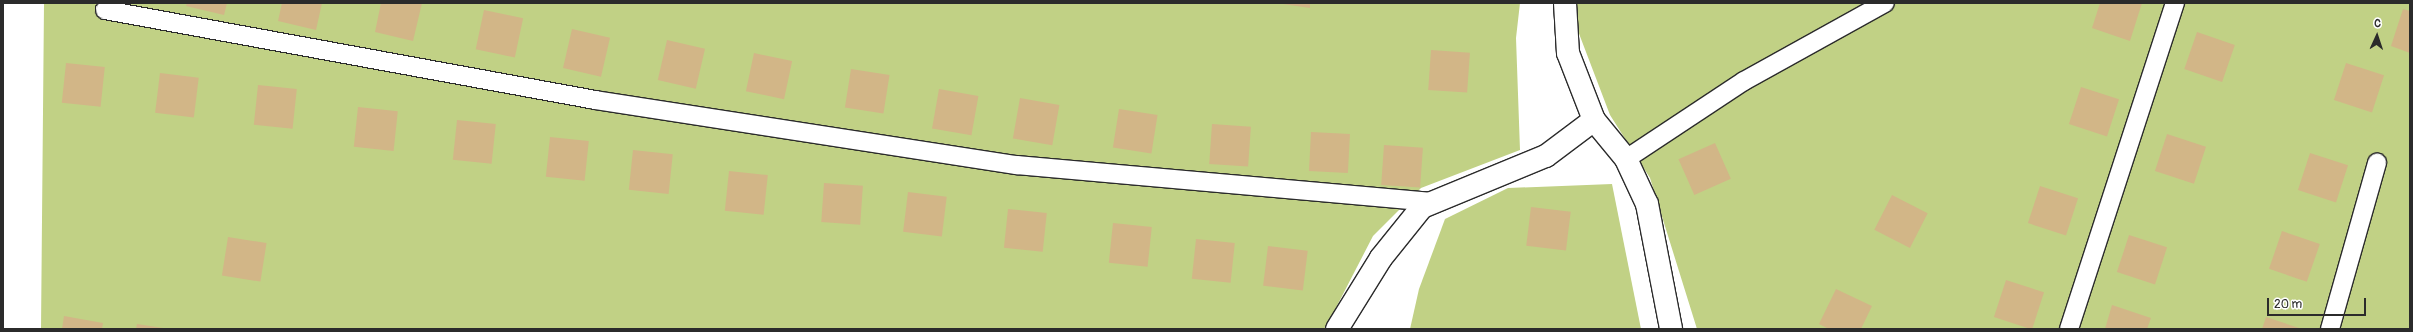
<!DOCTYPE html>
<meta charset="utf-8">
<style>
body{margin:0}
#map{position:relative;width:2413px;height:332px;overflow:hidden;background:#fff;font-family:Pangolin,sans-serif}
div>[style]{position:absolute}
.green>*{inset:0;background:#c1d185}
.building>*{inset:0;background:#d2b687;transform-origin:0 0}
.roads{filter:drop-shadow(1px 0 #2b2b2b) drop-shadow(-1px 0 #2b2b2b) drop-shadow(0 1px #2b2b2b) drop-shadow(0 -1px #2b2b2b)}
.service>*{height:18px;margin:-9px;padding:0 9px;transform-origin:9px;border-radius:9px;background:#fff}
.minor>*{height:22px;margin:-11px;padding:0 11px;transform-origin:11px;border-radius:11px;background:#fff}
span{translate:-50% -50%;white-space:nowrap;text-align:center;line-height:1.15;-webkit-text-stroke:3.5px #fff;paint-order:stroke}
.frame{position:absolute;inset:0;border:4px solid #2b2b2b;pointer-events:none}
.north{position:absolute;left:2357px;top:16px;width:40px;height:40px;-webkit-text-stroke:3px #fff;paint-order:stroke;rotate:3deg;font-size:11px;font-weight:700;line-height:16px;text-align:center;color:#2b2b2b}
.north::after{content:'';display:block;margin:auto;width:14px;height:18px;background:#2b2b2b;clip-path:polygon(50% 0,100% 100%,50% 72%,0 100%)}
.scale{position:absolute;left:2267px;top:298px;width:99px;height:18px;box-sizing:border-box;border:2px solid #2b2b2b;border-top:0;padding-left:5px;font-size:12px;line-height:14px;white-space:nowrap;color:#2b2b2b;-webkit-text-stroke:3px #fff;paint-order:stroke}
</style>
<div id="map">
<div class="green">
<div style="clip-path:polygon(44px 3px,1520px 3px,1516px 38px,1520px 150px,1421px 188px,1373px 236px,1325px 329px,41px 329px)"></div>
<div style="clip-path:polygon(1576px 3px,2410px 3px,2410px 329px,1697px 329px,1650px 178px,1610px 115px,1578px 31px)"></div>
<div style="clip-path:polygon(1612px 184px,1641px 329px,1410px 329px,1419px 289px,1445px 219px,1508px 188px)"></div>
</div>
<div class="building">
<div style="clip-path:polygon(187px 3px,227px 3px,224px 15px,186px 6px)"></div>
<div style="clip-path:polygon(282px 3px,322px 3px,316px 30px,278px 21px)"></div>
<div style="clip-path:polygon(381px 3px,422px 3px,413px 41px,375px 32px)"></div>
<div style="clip-path:polygon(1276px 3px,1310px 3px,1310px 8px)"></div>
<div style="clip-path:polygon(2100px 3px,2142px 3px,2130px 41px,2092px 28px)"></div>
<div style="clip-path:polygon(2403px 9px,2410px 11px,2410px 53px,2391px 46px)"></div>
<div style="left:484px;top:10px;width:40px;height:40px;rotate:12deg"></div>
<div style="left:572px;top:29px;width:39px;height:40px;rotate:13deg"></div>
<div style="left:2197px;top:32px;width:40px;height:39px;rotate:19deg"></div>
<div style="left:667px;top:40px;width:39px;height:41px;rotate:13deg"></div>
<div style="left:1431px;top:50px;width:39px;height:40px;rotate:4deg"></div>
<div style="left:754px;top:53px;width:39px;height:39px;rotate:12deg"></div>
<div style="left:66px;top:63px;width:39px;height:40px;rotate:6deg"></div>
<div style="left:2346px;top:63px;width:40px;height:39px;rotate:18deg"></div>
<div style="left:851px;top:69px;width:39px;height:39px;rotate:9deg"></div>
<div style="left:160px;top:73px;width:39px;height:40px;rotate:7deg"></div>
<div style="left:258px;top:85px;width:39px;height:40px;rotate:6deg"></div>
<div style="left:2081px;top:87px;width:40px;height:39px;rotate:18deg"></div>
<div style="left:939px;top:89px;width:40px;height:40px;rotate:10deg"></div>
<div style="left:1020px;top:98px;width:40px;height:41px;rotate:10deg"></div>
<div style="left:358px;top:107px;width:40px;height:40px;rotate:6deg"></div>
<div style="left:1119px;top:109px;width:39px;height:39px;rotate:9deg"></div>
<div style="left:457px;top:120px;width:39px;height:40px;rotate:6deg"></div>
<div style="left:1212px;top:124px;width:39px;height:40px;rotate:4deg"></div>
<div style="left:1311px;top:132px;width:39px;height:39px;rotate:3deg"></div>
<div style="left:2167px;top:134px;width:41px;height:39px;rotate:18deg"></div>
<div style="left:550px;top:137px;width:39px;height:40px;rotate:6deg"></div>
<div style="left:1715px;top:143px;width:39px;height:40px;rotate:66deg"></div>
<div style="left:1384px;top:145px;width:39px;height:40px;rotate:4deg"></div>
<div style="left:633px;top:150px;width:40px;height:40px;rotate:6deg"></div>
<div style="left:2310px;top:153px;width:40px;height:39px;rotate:18deg"></div>
<div style="left:729px;top:171px;width:39px;height:40px;rotate:6deg"></div>
<div style="left:824px;top:183px;width:39px;height:39px;rotate:4deg"></div>
<div style="left:2040px;top:186px;width:40px;height:39px;rotate:18deg"></div>
<div style="left:908px;top:192px;width:39px;height:40px;rotate:7deg"></div>
<div style="left:1892px;top:195px;width:40px;height:39px;rotate:27deg"></div>
<div style="left:1531px;top:207px;width:40px;height:39px;rotate:7deg"></div>
<div style="left:1008px;top:209px;width:39px;height:39px;rotate:6deg"></div>
<div style="left:1113px;top:223px;width:39px;height:40px;rotate:6deg"></div>
<div style="left:2282px;top:231px;width:40px;height:40px;rotate:19deg"></div>
<div style="left:2129px;top:235px;width:40px;height:39px;rotate:18deg"></div>
<div style="left:228px;top:237px;width:39px;height:39px;rotate:9deg"></div>
<div style="left:1196px;top:239px;width:39px;height:40px;rotate:6deg"></div>
<div style="left:1268px;top:246px;width:40px;height:40px;rotate:7deg"></div>
<div style="left:2006px;top:280px;width:40px;height:39px;rotate:18deg"></div>
<div style="clip-path:polygon(1836px 289px,1872px 306px,1861px 329px,1829px 329px,1819px 324px)"></div>
<div style="clip-path:polygon(2112px 305px,2151px 318px,2147px 329px,2105px 329px)"></div>
<div style="clip-path:polygon(64px 316px,103px 323px,102px 329px,62px 329px)"></div>
<div style="clip-path:polygon(2266px 317px,2302px 329px,2262px 329px)"></div>
<div style="clip-path:polygon(137px 324px,163px 328px,163px 329px,136px 329px)"></div>
</div>
<div class="roads">
<div class="service">
<div style="left:105px;top:10px;width:498px;rotate:10.4deg"></div>
<div style="left:595px;top:100px;width:427px;rotate:8.8deg"></div>
<div style="left:1017px;top:165px;width:419px;rotate:5.1deg"></div>
<div style="left:1626px;top:159px;width:141px;rotate:-33.5deg"></div>
<div style="left:1744px;top:81px;width:161px;rotate:-29deg"></div>
<div style="left:2069px;top:329px;width:343px;rotate:-72deg"></div>
<div style="left:2330px;top:329px;width:173px;rotate:-74.2deg"></div>
</div>
<div class="minor">
<div style="left:1565px;top:3px;width:50px;rotate:86.6deg"></div>
<div style="left:1568px;top:53px;width:72px;rotate:68.8deg"></div>
<div style="left:1594px;top:120px;width:50px;rotate:50.6deg"></div>
<div style="left:1626px;top:159px;width:50px;rotate:65deg"></div>
<div style="left:1647px;top:204px;width:127px;rotate:79.1deg"></div>
<div style="left:1337px;top:329px;width:84px;rotate:-58.2deg"></div>
<div style="left:1381px;top:258px;width:65px;rotate:-51.2deg"></div>
<div style="left:1422px;top:207px;width:134px;rotate:-22.4deg"></div>
<div style="left:1546px;top:156px;width:60px;rotate:-36.9deg"></div>
</div>
</div>
<div class="frame"></div>
<div class="north">С</div>
<div class="scale">20 m</div>
</div>
